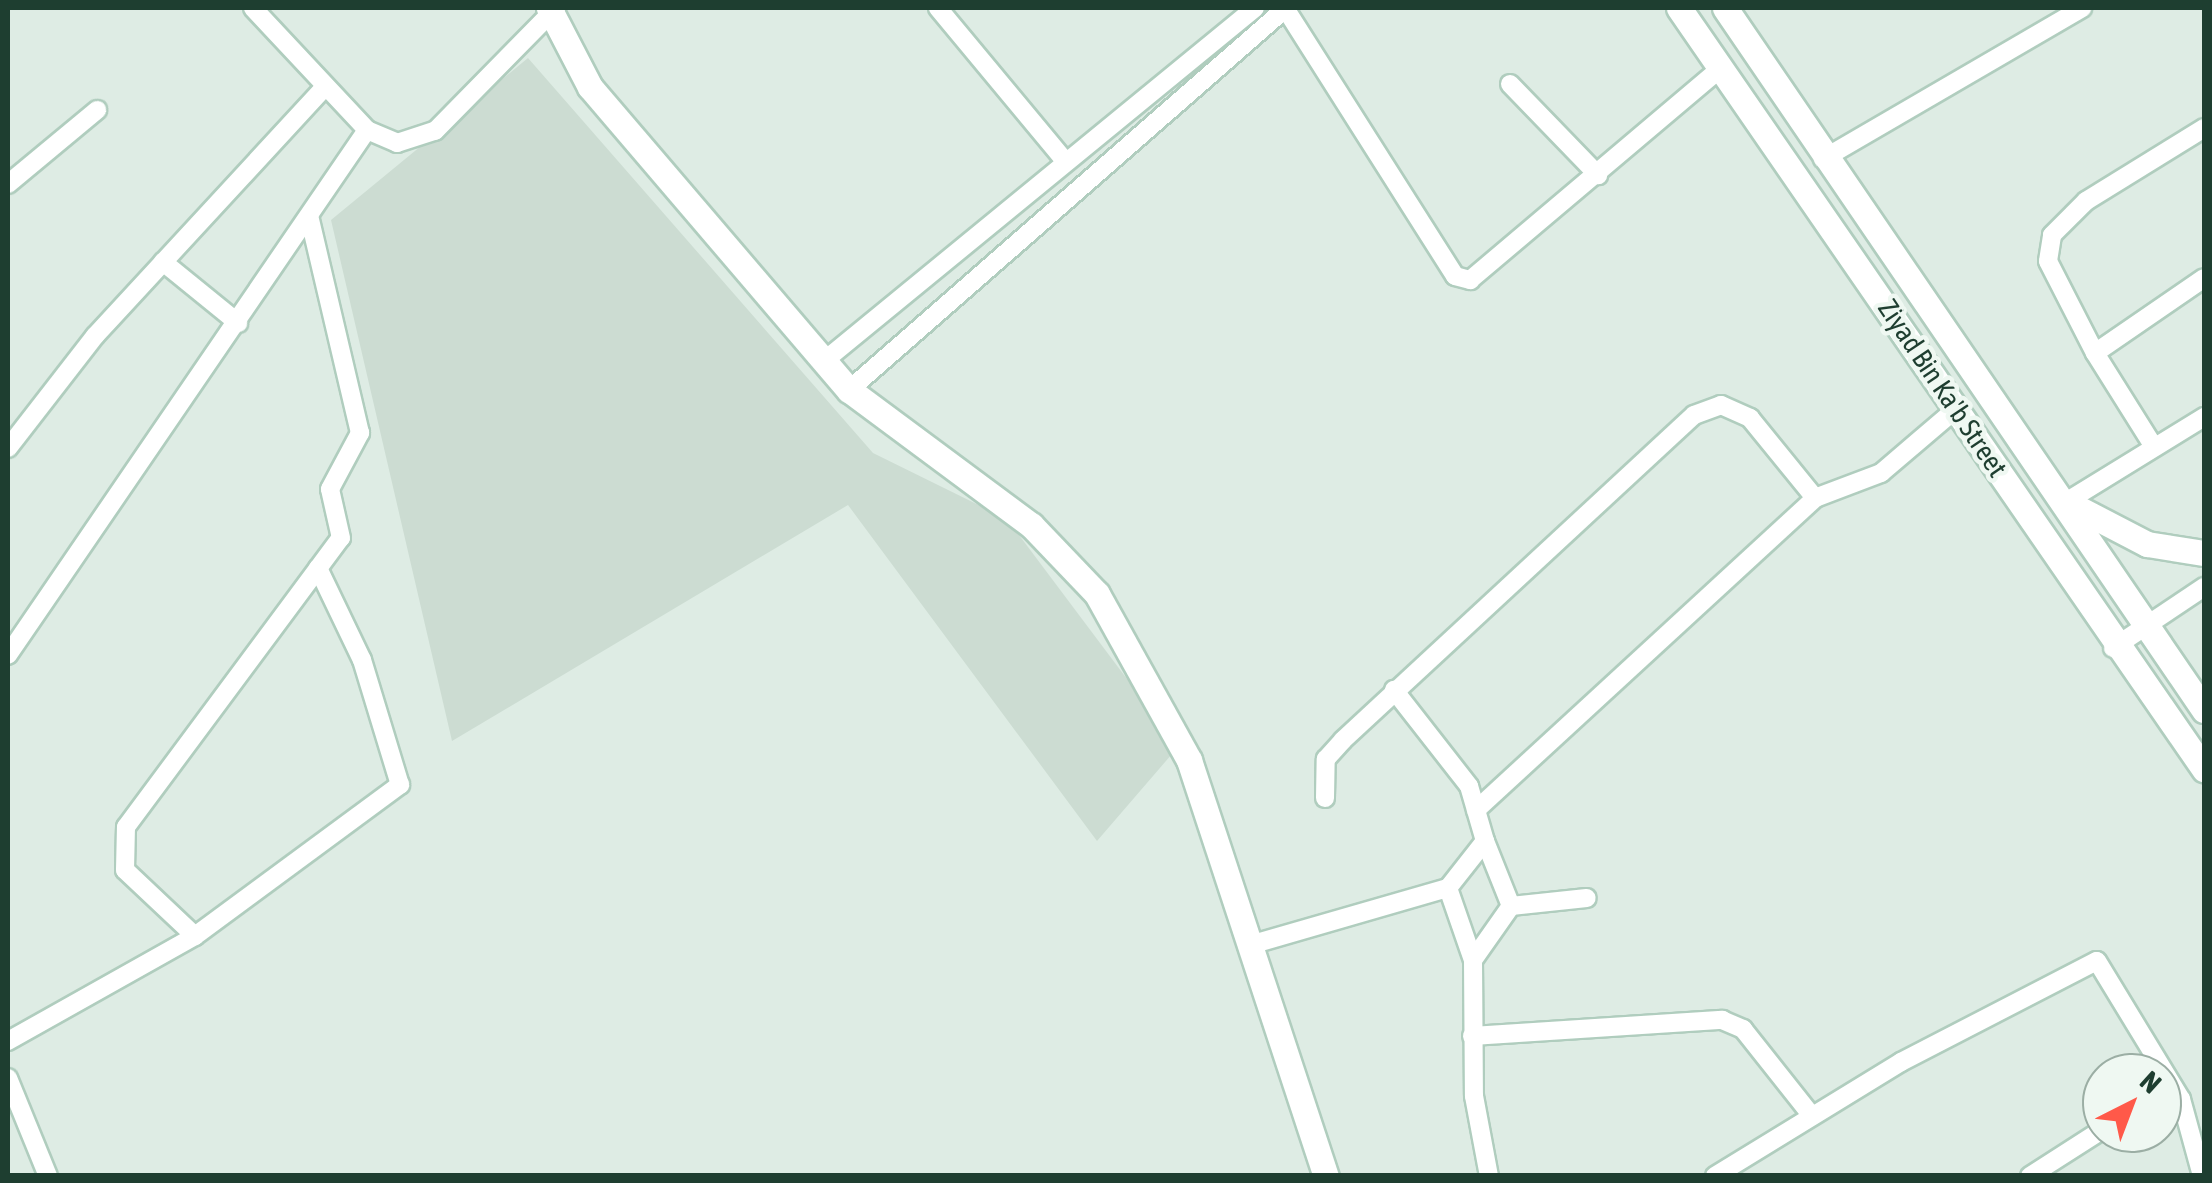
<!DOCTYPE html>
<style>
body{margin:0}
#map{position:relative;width:2212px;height:1183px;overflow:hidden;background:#deece4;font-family:"Asap Condensed",sans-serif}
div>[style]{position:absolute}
.built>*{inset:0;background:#ccdcd2}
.roads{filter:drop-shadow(2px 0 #b0cdbe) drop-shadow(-2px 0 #b0cdbe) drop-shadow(0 2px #b0cdbe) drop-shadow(0 -2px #b0cdbe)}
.street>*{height:18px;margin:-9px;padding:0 9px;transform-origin:9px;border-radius:9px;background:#fff}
.secondary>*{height:25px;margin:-12.5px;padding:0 12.5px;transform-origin:12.5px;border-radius:12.5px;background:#fff}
span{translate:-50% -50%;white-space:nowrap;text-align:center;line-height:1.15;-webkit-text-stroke:9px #eff8f2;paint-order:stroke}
.street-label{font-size:28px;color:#1e3e30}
.frame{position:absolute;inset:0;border:10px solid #1e3e30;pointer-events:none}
.north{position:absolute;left:2082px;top:1053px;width:100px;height:100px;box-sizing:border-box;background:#eff8f2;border:2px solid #9baea4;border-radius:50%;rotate:42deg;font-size:28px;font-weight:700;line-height:40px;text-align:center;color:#1e3e30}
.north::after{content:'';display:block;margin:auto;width:35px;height:45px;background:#ff5949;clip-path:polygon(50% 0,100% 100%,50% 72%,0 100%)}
</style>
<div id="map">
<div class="built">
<div style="clip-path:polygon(528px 58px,873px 453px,1007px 519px,1178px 747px,1097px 841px,848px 505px,452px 741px,331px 220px)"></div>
</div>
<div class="roads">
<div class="street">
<div style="left:253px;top:8px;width:167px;rotate:46.9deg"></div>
<div style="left:367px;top:130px;width:33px;rotate:23deg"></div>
<div style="left:397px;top:143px;width:40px;rotate:-18deg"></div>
<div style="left:435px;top:131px;width:173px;rotate:-45.5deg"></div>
<div style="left:938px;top:8px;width:197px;rotate:50.3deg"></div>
<div style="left:1285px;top:8px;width:317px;rotate:57.6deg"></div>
<div style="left:1455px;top:276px;width:16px;rotate:15deg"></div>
<div style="left:1470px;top:280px;width:329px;rotate:-40.2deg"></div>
<div style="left:1510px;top:84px;width:127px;rotate:46deg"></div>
<div style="left:1823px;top:159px;width:300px;rotate:-30.2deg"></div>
<div style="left:8px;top:184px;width:116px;rotate:-39.7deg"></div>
<div style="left:163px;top:262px;width:97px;rotate:39.1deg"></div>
<div style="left:2095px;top:353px;width:103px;rotate:-117.1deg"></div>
<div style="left:2048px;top:261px;width:26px;rotate:-81deg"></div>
<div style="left:2052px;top:235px;width:48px;rotate:-45deg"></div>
<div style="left:2086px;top:201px;width:139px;rotate:-31.7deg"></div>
<div style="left:824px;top:361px;width:557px;rotate:-39.32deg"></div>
<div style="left:849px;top:390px;width:580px;rotate:-41.16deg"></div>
<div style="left:2154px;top:447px;width:111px;rotate:-122.1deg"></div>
<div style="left:2095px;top:353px;width:132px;rotate:-34.5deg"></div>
<div style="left:8px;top:448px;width:142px;rotate:-52.2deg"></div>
<div style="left:95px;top:336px;width:340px;rotate:-47.3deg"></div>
<div style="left:2066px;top:502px;width:162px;rotate:-31.6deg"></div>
<div style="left:2113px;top:648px;width:110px;rotate:-33.8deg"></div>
<div style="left:8px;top:655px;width:636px;rotate:-55.64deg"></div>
<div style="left:1325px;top:798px;width:39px;rotate:-89deg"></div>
<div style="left:1326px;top:759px;width:25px;rotate:-48deg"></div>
<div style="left:1343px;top:740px;width:478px;rotate:-42.8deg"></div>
<div style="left:1694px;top:415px;width:29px;rotate:-20deg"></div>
<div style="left:1721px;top:405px;width:32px;rotate:24deg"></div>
<div style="left:1750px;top:418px;width:103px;rotate:50.9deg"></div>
<div style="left:1476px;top:810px;width:461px;rotate:-42.6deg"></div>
<div style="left:1815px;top:498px;width:71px;rotate:-20.7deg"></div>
<div style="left:1881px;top:473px;width:100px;rotate:-40.5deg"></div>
<div style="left:1448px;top:888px;width:76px;rotate:70.9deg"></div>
<div style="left:1473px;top:960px;width:136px;rotate:89.6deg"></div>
<div style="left:1474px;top:1096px;width:81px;rotate:79.4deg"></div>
<div style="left:1511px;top:906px;width:76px;rotate:-6deg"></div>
<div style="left:195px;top:936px;width:255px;rotate:-36.4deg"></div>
<div style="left:400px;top:785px;width:131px;rotate:-106.9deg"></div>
<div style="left:362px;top:660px;width:102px;rotate:-115.6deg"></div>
<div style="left:1250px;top:945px;width:206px;rotate:-16.1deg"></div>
<div style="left:1448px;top:888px;width:60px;rotate:-51.8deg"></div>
<div style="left:1485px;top:841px;width:57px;rotate:-106.2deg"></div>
<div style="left:1469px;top:786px;width:122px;rotate:-128deg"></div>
<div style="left:1473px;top:960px;width:66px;rotate:-54.9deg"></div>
<div style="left:1511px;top:906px;width:70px;rotate:-111.8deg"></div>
<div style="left:1472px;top:1036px;width:251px;rotate:-3.7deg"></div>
<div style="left:1722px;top:1020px;width:23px;rotate:23deg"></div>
<div style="left:1743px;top:1029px;width:111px;rotate:51.6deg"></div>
<div style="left:8px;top:1041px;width:214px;rotate:-29.3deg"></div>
<div style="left:195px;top:936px;width:96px;rotate:-136.7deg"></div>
<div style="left:125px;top:870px;width:43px;rotate:-88.7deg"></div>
<div style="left:126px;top:827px;width:360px;rotate:-53.4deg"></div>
<div style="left:341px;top:538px;width:50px;rotate:-102.7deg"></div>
<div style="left:330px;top:489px;width:64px;rotate:-61.8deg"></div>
<div style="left:360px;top:433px;width:223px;rotate:-103.2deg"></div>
<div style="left:8px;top:1078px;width:106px;rotate:67.8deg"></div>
<div style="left:1715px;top:1176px;width:218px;rotate:-31.5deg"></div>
<div style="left:1901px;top:1062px;width:220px;rotate:-27.3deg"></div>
<div style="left:2097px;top:961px;width:162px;rotate:58.7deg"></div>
<div style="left:2181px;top:1099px;width:80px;rotate:74.7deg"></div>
<div style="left:2030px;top:1176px;width:85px;rotate:-32.6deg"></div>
</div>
<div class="secondary">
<div style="left:549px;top:8px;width:89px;rotate:62.6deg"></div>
<div style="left:590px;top:87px;width:399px;rotate:49.5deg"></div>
<div style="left:849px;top:390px;width:227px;rotate:36.6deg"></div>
<div style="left:1031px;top:525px;width:95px;rotate:46.3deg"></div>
<div style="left:1097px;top:594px;width:190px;rotate:61deg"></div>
<div style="left:1189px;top:760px;width:438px;rotate:71.8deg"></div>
<div style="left:1679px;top:8px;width:925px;rotate:55.4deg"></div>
<div style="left:1725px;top:8px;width:850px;rotate:55.69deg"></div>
<div style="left:2070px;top:504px;width:87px;rotate:27.5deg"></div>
<div style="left:2147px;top:544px;width:58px;rotate:9deg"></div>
</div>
</div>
<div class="street-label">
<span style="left:1943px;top:388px;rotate:56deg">Ziyad Bin Ka'b Street</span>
</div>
<div class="frame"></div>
<div class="north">N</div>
</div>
